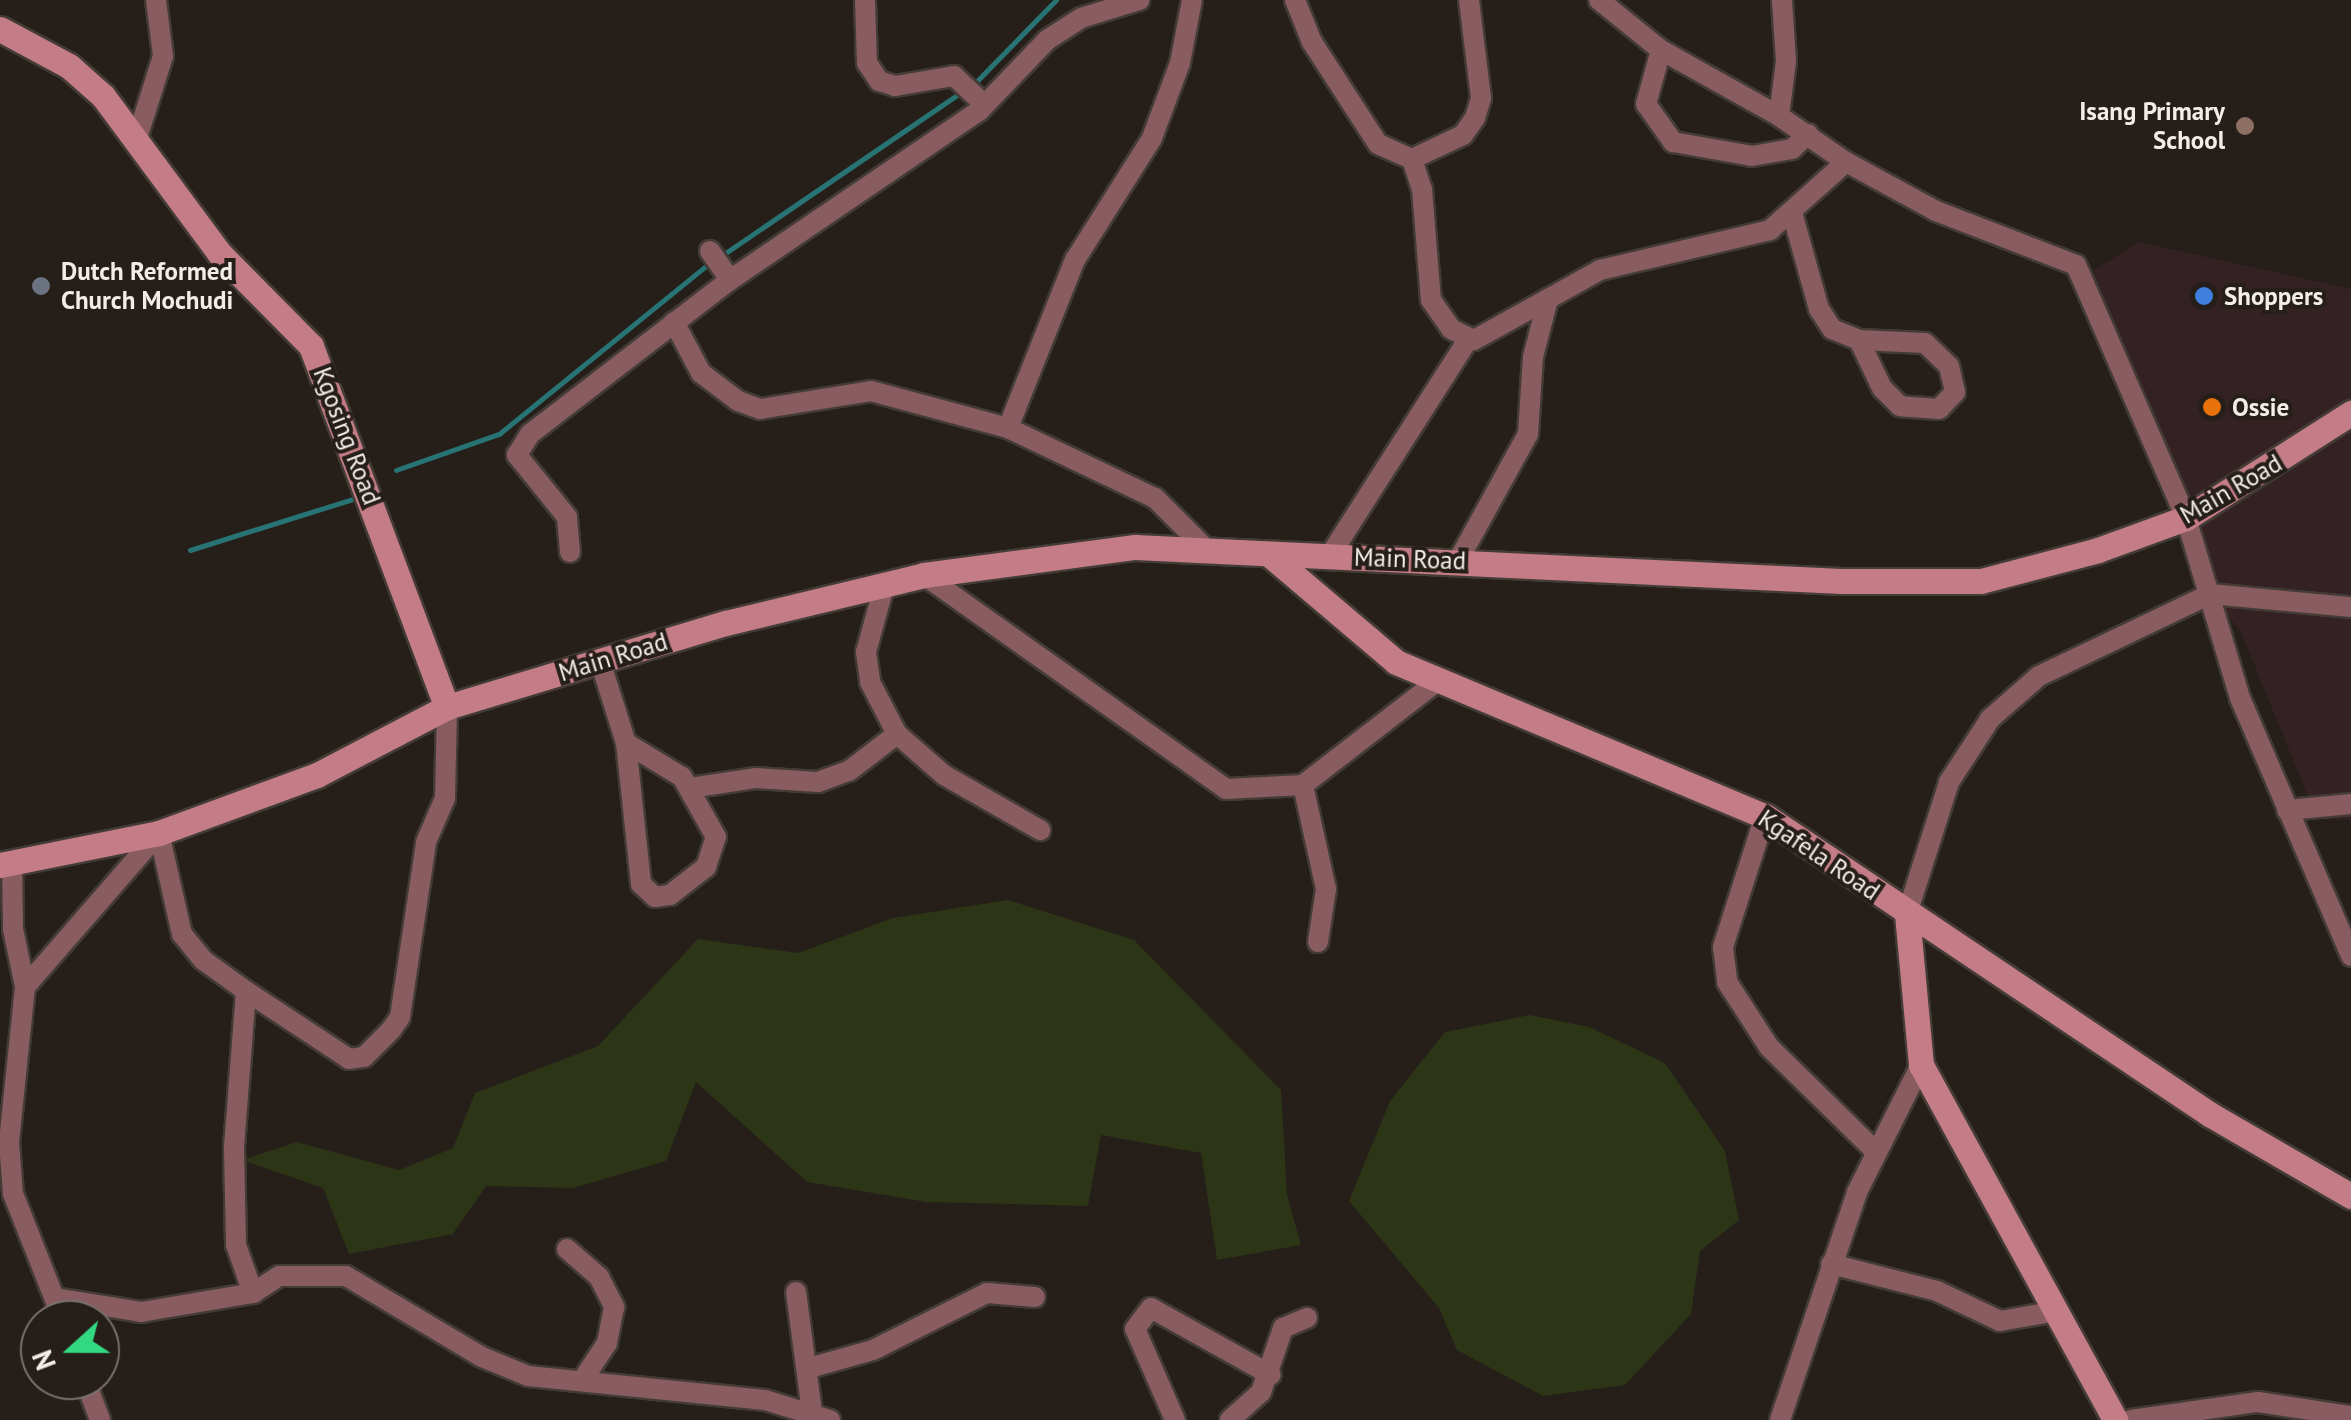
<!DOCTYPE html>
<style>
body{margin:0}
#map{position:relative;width:2351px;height:1420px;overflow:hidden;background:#261e19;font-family:"PT Sans",sans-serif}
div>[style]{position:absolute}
.commercial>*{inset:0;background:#342124}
.green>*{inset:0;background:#2c3516}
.stream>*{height:5px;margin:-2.5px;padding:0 2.5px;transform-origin:2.5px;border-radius:2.5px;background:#287373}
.roads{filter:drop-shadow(2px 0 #433b36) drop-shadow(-2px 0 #433b36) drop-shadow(0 2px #433b36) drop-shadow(0 -2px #433b36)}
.street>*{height:20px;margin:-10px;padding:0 10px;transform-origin:10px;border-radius:10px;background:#885c61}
.secondary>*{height:25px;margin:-12.5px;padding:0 12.5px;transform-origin:12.5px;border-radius:12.5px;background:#c47d86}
.dots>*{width:28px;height:28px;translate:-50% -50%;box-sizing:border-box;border:5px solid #261e19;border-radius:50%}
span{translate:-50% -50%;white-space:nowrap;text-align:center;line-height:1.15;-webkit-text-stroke:8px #261e19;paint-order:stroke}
.poi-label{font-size:25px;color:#f3ede9;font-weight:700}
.right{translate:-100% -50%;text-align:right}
.left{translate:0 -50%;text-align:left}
.street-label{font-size:25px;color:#f3ede9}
.north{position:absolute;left:20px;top:1300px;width:100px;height:100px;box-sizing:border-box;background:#261e19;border:2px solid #78716c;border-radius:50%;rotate:249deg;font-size:28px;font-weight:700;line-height:40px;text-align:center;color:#f3ede9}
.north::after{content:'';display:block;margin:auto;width:35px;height:45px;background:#33d882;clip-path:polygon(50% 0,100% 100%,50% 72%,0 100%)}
</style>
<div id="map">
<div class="commercial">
<div style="clip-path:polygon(2139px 242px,2351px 289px,2351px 820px,2317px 819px,2241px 632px,2210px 594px,2093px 271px)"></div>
</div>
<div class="green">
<div style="clip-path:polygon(1008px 900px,1134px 940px,1281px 1090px,1287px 1195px,1301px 1245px,1217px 1260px,1201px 1153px,1101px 1135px,1088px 1206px,926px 1202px,807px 1182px,696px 1082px,666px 1161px,573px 1188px,486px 1186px,453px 1234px,349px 1254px,323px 1188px,242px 1160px,297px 1142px,399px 1170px,453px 1148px,475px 1093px,598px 1046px,698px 939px,798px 953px,893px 918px)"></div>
<div style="clip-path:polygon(1530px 1015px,1589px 1027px,1665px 1063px,1725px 1151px,1739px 1220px,1700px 1251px,1691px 1314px,1625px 1385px,1543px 1396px,1457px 1350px,1439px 1308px,1349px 1201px,1390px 1101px,1445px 1032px)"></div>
</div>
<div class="stream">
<div style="left:973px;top:85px;width:119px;rotate:-45.7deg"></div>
<div style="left:721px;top:256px;width:293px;rotate:-34.3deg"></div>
<div style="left:396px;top:470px;width:109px;rotate:-19.3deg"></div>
<div style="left:499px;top:434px;width:273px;rotate:-39.1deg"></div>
<div style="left:190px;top:550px;width:177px;rotate:-17.4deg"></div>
</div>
<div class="roads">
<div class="street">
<div style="left:865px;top:0;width:63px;rotate:88.2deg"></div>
<div style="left:867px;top:63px;width:22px;rotate:56deg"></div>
<div style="left:879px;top:81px;width:17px;rotate:17deg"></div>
<div style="left:895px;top:86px;width:60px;rotate:-9.6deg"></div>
<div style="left:954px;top:76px;width:42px;rotate:43.1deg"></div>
<div style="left:1295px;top:0;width:45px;rotate:68deg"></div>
<div style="left:1312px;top:42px;width:121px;rotate:57.1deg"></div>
<div style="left:1378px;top:144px;width:37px;rotate:24deg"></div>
<div style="left:1412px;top:159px;width:56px;rotate:-25.2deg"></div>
<div style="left:1463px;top:135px;width:21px;rotate:-55deg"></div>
<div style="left:1475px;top:118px;width:21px;rotate:-73deg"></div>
<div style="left:1481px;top:98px;width:99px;rotate:-97deg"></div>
<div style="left:1599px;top:0;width:80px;rotate:38.9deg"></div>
<div style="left:1661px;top:50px;width:135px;rotate:29.2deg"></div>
<div style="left:1779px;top:116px;width:81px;rotate:34.5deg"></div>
<div style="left:1846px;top:162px;width:102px;rotate:28.6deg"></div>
<div style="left:1936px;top:211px;width:150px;rotate:21.1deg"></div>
<div style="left:2076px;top:265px;width:276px;rotate:66.5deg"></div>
<div style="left:2186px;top:518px;width:188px;rotate:73.3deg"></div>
<div style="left:2240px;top:698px;width:281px;rotate:66.7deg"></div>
<div style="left:1661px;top:50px;width:56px;rotate:105.5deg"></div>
<div style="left:1646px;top:104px;width:47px;rotate:54.6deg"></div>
<div style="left:1673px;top:142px;width:80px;rotate:10deg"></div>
<div style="left:1752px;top:156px;width:41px;rotate:-9.9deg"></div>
<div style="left:1792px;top:149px;width:22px;rotate:-43deg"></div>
<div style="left:1779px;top:116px;width:55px;rotate:-82.7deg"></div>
<div style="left:1786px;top:61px;width:61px;rotate:-93.8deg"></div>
<div style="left:138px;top:135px;width:83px;rotate:-72.4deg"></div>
<div style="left:163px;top:56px;width:56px;rotate:-97.1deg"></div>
<div style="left:1412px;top:159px;width:32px;rotate:72deg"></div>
<div style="left:1422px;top:189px;width:111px;rotate:85.4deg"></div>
<div style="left:1431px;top:300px;width:35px;rotate:55deg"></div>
<div style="left:1451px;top:329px;width:25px;rotate:26deg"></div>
<div style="left:1474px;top:340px;width:85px;rotate:-29deg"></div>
<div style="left:1793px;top:216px;width:97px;rotate:74.4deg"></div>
<div style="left:1819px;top:309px;width:24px;rotate:57deg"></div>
<div style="left:1832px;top:329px;width:29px;rotate:22deg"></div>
<div style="left:1859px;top:340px;width:66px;rotate:2.6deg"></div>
<div style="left:1925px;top:343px;width:33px;rotate:44deg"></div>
<div style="left:1949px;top:366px;width:27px;rotate:77deg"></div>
<div style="left:1955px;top:392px;width:23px;rotate:133deg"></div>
<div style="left:1939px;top:409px;width:39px;rotate:-176deg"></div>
<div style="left:1900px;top:406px;width:25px;rotate:-135deg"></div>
<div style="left:1882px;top:388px;width:53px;rotate:-115.6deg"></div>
<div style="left:710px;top:251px;width:35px;rotate:55deg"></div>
<div style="left:674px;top:322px;width:58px;rotate:62.1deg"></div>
<div style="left:701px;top:373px;width:46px;rotate:37.1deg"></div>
<div style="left:738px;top:401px;width:23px;rotate:20deg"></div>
<div style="left:760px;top:409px;width:112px;rotate:-9.2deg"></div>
<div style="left:871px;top:391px;width:142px;rotate:15.1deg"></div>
<div style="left:1008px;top:428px;width:163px;rotate:25.5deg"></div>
<div style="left:1155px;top:498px;width:71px;rotate:45deg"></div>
<div style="left:1008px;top:428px;width:181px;rotate:-68.3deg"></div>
<div style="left:1075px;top:260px;width:144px;rotate:-57.7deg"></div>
<div style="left:1152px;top:138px;width:80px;rotate:-69.5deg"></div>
<div style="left:1180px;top:63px;width:64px;rotate:-79.2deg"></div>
<div style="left:570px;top:552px;width:35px;rotate:-95deg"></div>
<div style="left:567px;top:517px;width:80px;rotate:-128.9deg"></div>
<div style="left:517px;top:455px;width:25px;rotate:-58deg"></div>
<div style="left:530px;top:434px;width:252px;rotate:-37.6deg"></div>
<div style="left:730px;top:280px;width:301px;rotate:-34.2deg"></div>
<div style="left:979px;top:111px;width:98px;rotate:-46.2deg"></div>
<div style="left:1047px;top:40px;width:40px;rotate:-32.9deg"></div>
<div style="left:1081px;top:18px;width:61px;rotate:-17.2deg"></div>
<div style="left:1329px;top:557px;width:258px;rotate:-57.4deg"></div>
<div style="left:1459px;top:559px;width:143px;rotate:-61.1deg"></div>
<div style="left:1528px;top:434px;width:77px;rotate:-86.3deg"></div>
<div style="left:1533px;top:357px;width:60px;rotate:-75.5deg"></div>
<div style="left:1548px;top:299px;width:60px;rotate:-29.1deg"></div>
<div style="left:1600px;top:270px;width:175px;rotate:-13.2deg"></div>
<div style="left:1770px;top:230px;width:102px;rotate:-41.8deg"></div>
<div style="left:924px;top:575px;width:370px;rotate:35.3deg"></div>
<div style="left:1226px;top:789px;width:77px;rotate:-3deg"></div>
<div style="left:885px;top:583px;width:72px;rotate:105.4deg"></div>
<div style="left:866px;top:652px;width:30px;rotate:82deg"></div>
<div style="left:870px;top:682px;width:59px;rotate:62.6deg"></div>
<div style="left:897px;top:734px;width:62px;rotate:41.1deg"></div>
<div style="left:944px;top:775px;width:111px;rotate:29.8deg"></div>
<div style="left:600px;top:661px;width:86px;rotate:72.4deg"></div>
<div style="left:626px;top:743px;width:142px;rotate:83.9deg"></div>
<div style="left:641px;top:884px;width:19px;rotate:43deg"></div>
<div style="left:655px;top:897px;width:15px;rotate:-8deg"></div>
<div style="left:670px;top:895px;width:46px;rotate:-37.9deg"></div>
<div style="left:706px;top:867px;width:32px;rotate:-72deg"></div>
<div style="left:716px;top:837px;width:69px;rotate:-119.5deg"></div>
<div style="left:682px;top:777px;width:66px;rotate:-148.7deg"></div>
<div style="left:690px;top:788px;width:66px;rotate:-8.7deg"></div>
<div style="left:755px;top:778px;width:63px;rotate:3.6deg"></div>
<div style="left:818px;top:782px;width:33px;rotate:-20deg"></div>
<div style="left:849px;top:771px;width:61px;rotate:-37.6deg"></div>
<div style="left:2287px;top:810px;width:64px;rotate:-5.4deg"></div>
<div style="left:1765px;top:816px;width:138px;rotate:107.8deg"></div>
<div style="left:1723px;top:947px;width:35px;rotate:83deg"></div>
<div style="left:1727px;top:982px;width:77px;rotate:57.1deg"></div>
<div style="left:1769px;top:1047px;width:147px;rotate:44.4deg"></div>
<div style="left:159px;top:833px;width:104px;rotate:77.2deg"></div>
<div style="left:182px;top:934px;width:33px;rotate:51deg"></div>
<div style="left:203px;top:960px;width:53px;rotate:35.8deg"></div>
<div style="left:246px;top:991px;width:157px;rotate:94.4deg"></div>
<div style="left:234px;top:1148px;width:97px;rotate:88.8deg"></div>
<div style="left:236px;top:1245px;width:51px;rotate:70.5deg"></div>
<div style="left:12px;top:862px;width:67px;rotate:89.1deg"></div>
<div style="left:13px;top:929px;width:59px;rotate:78.3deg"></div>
<div style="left:1907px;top:914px;width:139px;rotate:-72.3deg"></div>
<div style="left:1949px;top:782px;width:75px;rotate:-56.9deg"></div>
<div style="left:1990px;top:719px;width:65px;rotate:-41.3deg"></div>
<div style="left:2039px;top:676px;width:190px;rotate:-25.6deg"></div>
<div style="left:2210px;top:594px;width:142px;rotate:5.3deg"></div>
<div style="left:1318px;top:942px;width:54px;rotate:-81.4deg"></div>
<div style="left:1326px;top:889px;width:107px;rotate:-102.5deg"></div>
<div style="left:1303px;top:785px;width:167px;rotate:-37.7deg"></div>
<div style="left:246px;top:991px;width:123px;rotate:33.4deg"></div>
<div style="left:349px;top:1059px;width:15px;rotate:-8deg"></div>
<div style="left:364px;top:1057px;width:38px;rotate:-45deg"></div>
<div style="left:391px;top:1030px;width:16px;rotate:-55deg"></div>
<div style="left:400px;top:1017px;width:177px;rotate:-81.5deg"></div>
<div style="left:426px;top:842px;width:48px;rotate:-66.6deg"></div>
<div style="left:445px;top:798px;width:91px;rotate:-88.7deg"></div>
<div style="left:567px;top:1249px;width:43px;rotate:41.2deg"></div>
<div style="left:599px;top:1277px;width:34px;rotate:63deg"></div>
<div style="left:614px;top:1307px;width:37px;rotate:101deg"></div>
<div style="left:607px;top:1343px;width:45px;rotate:123.3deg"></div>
<div style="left:1831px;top:1264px;width:109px;rotate:14.3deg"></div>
<div style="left:1937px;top:1291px;width:70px;rotate:25.5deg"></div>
<div style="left:2000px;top:1321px;width:53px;rotate:-9.8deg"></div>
<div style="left:796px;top:1292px;width:121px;rotate:82.4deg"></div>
<div style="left:55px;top:1298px;width:87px;rotate:9.2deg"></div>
<div style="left:141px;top:1312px;width:114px;rotate:-9.6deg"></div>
<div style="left:253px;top:1293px;width:31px;rotate:-33deg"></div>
<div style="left:279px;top:1276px;width:67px"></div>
<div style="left:346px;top:1276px;width:158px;rotate:30.8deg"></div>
<div style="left:482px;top:1357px;width:50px;rotate:22.4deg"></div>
<div style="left:528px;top:1376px;width:238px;rotate:5.8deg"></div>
<div style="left:765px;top:1400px;width:68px;rotate:17.1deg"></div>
<div style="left:63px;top:1320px;width:136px;rotate:-111.6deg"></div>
<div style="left:13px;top:1194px;width:52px;rotate:-94.4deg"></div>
<div style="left:9px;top:1142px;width:156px;rotate:-84.1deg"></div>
<div style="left:25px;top:987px;width:204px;rotate:-49deg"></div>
<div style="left:809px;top:1368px;width:66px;rotate:-15.7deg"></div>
<div style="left:873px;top:1350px;width:127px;rotate:-26.6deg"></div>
<div style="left:987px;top:1293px;width:48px;rotate:4.8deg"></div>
<div style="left:85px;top:1380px;width:43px;rotate:69.4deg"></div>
<div style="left:1175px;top:1420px;width:99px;rotate:-113.7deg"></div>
<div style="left:1135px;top:1329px;width:26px;rotate:-53deg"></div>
<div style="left:1151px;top:1308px;width:137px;rotate:29.2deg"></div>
<div style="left:1230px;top:1420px;width:42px;rotate:-42.1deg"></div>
<div style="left:1261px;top:1392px;width:68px;rotate:-71deg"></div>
<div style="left:1283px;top:1328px;width:26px;rotate:-23deg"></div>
<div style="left:1780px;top:1420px;width:241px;rotate:-71.3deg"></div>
<div style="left:1857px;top:1192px;width:142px;rotate:-63.3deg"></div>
<div style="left:2131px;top:1420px;width:128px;rotate:-8.1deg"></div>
<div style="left:2258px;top:1402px;width:94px;rotate:8.6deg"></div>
</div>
<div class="secondary">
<div style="left:0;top:29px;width:78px;rotate:28.2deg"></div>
<div style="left:69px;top:66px;width:45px;rotate:41.4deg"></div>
<div style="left:103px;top:96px;width:197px;rotate:53.5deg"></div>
<div style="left:220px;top:254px;width:129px;rotate:45.3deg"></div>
<div style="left:311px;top:346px;width:386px;rotate:69.4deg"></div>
<div style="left:1270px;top:555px;width:165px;rotate:40.3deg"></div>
<div style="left:1396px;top:662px;width:400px;rotate:22.7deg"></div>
<div style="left:1765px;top:816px;width:537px;rotate:33.84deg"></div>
<div style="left:2211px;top:1115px;width:162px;rotate:30.1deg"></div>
<div style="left:0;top:865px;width:162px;rotate:-11.4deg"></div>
<div style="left:159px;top:833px;width:168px;rotate:-20.2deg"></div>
<div style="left:317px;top:775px;width:147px;rotate:-27.6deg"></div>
<div style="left:447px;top:707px;width:291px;rotate:-16.8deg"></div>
<div style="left:726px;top:623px;width:204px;rotate:-13.6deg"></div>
<div style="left:924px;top:575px;width:213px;rotate:-7.6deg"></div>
<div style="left:1135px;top:547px;width:707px;rotate:2.76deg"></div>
<div style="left:1841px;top:581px;width:140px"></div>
<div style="left:1981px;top:581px;width:121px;rotate:-14.8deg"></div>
<div style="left:2098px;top:550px;width:94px;rotate:-20deg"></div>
<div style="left:2186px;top:518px;width:196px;rotate:-32.5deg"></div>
<div style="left:1907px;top:914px;width:152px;rotate:84.7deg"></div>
<div style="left:1921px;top:1065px;width:405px;rotate:61.3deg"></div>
</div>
</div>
<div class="dots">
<div style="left:2245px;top:126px;background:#8d6e63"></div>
<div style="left:41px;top:286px;background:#6b7280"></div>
<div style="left:2204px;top:296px;background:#3f7fe0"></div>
<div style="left:2212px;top:407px;background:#e8710a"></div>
</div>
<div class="poi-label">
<span class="right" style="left:2225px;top:126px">Isang Primary<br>School</span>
<span class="left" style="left:61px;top:286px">Dutch Reformed<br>Church Mochudi</span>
<span class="left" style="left:2224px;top:296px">Shoppers</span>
<span class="left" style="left:2232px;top:407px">Ossie</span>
</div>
<div class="street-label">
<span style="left:347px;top:436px;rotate:69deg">Kgosing Road</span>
<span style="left:2231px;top:489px;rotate:-30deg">Main Road</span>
<span style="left:1410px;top:559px;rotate:2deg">Main Road</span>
<span style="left:613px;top:657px;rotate:-17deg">Main Road</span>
<span style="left:1819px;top:855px;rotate:34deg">Kgafela Road</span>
</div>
<div class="north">N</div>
</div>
